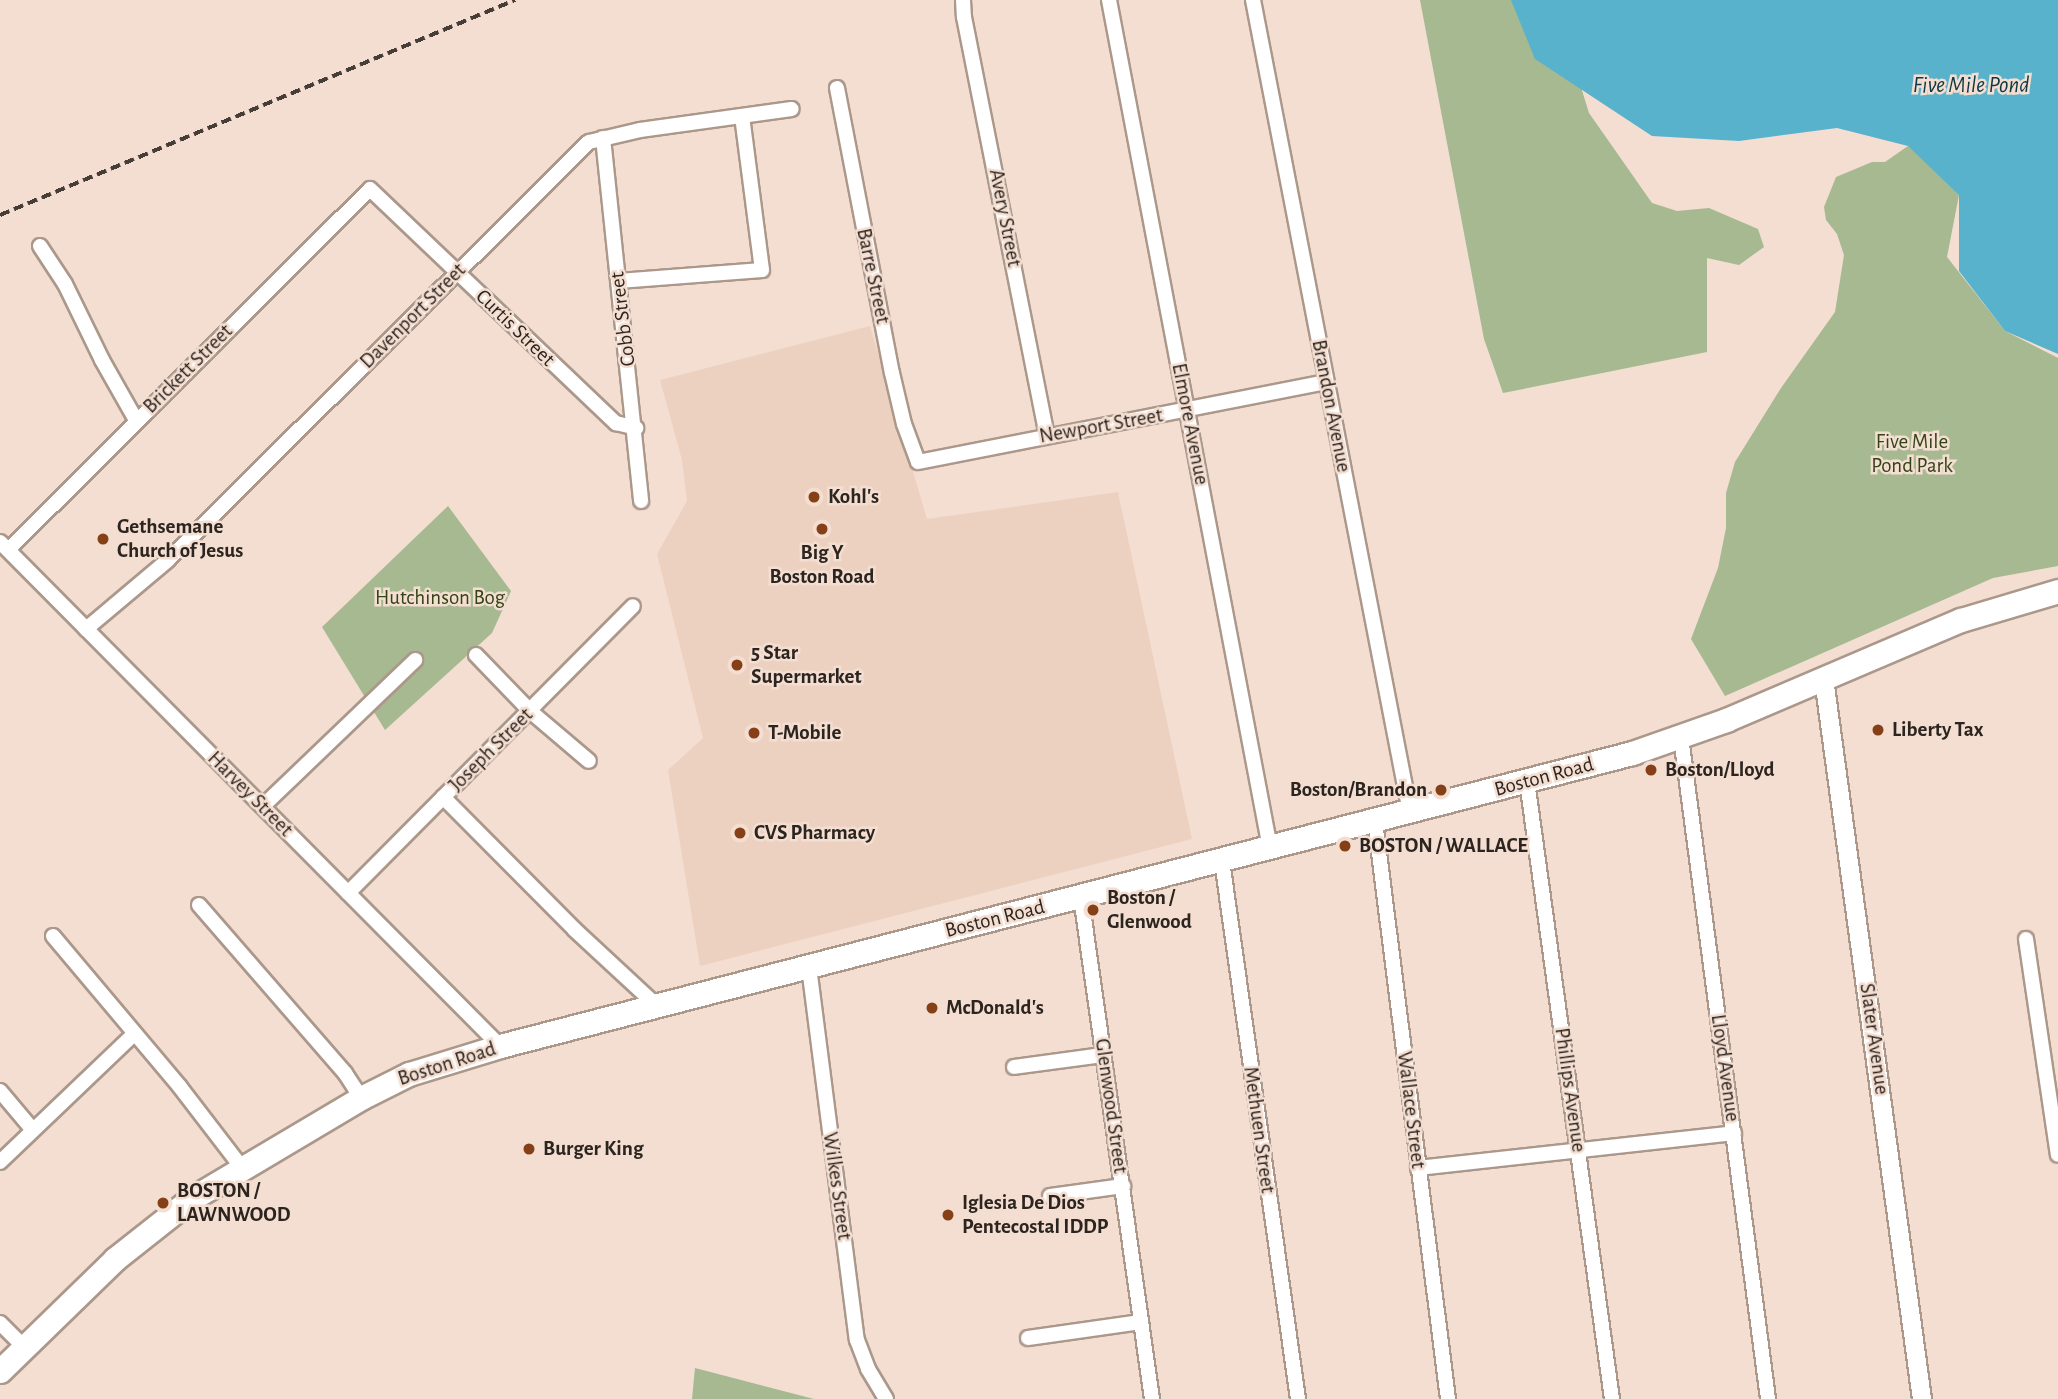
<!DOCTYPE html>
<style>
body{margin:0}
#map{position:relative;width:2058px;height:1399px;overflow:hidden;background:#f3ded1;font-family:"Alegreya Sans",sans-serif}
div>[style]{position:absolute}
.built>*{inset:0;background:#edd1c0}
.green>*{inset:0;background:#a6b990}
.water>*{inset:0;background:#58b2cb}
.roads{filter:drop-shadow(2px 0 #ab988b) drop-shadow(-2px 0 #ab988b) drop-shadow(0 2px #ab988b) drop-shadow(0 -2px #ab988b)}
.minor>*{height:14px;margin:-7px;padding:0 7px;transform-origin:7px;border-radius:7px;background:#fff}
.tertiary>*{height:18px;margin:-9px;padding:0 9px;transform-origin:9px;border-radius:9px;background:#fff}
.primary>*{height:23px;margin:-11.5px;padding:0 11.5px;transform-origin:11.5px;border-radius:11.5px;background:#fff}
.rail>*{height:3.5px;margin-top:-1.75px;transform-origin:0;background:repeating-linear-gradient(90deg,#473d37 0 10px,transparent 0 15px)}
.dots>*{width:19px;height:19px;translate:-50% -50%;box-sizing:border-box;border:4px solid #f3ded1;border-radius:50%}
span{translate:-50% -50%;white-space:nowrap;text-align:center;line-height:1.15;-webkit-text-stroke:5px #f3ded1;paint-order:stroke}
.street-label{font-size:21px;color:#2c241f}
.park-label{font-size:21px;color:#324416}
.poi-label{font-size:21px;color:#2c241f;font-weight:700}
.left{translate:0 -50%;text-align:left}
.right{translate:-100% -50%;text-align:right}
.water-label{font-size:23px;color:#0e3843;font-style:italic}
</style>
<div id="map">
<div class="built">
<div style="clip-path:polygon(870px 326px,927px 519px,1118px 492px,1192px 839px,700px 966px,668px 770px,703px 738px,657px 554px,687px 501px,682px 460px,660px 380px)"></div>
</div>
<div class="green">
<div style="clip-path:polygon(1420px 0,1554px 0,1589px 113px,1652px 203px,1677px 211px,1709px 208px,1758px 229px,1764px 247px,1739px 265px,1707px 258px,1707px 352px,1503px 393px,1484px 339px)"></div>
<div style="clip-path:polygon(1908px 146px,1933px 163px,1959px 195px,1947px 257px,2005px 331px,2058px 358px,2058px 566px,1993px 578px,1725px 696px,1691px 639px,1718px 568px,1726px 528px,1726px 493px,1735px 462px,1781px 388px,1835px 312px,1844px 255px,1837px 234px,1826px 220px,1824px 207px,1836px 177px,1872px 162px,1885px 162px)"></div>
<div style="clip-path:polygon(448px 506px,511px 591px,492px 633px,385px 730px,322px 627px)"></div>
<div style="clip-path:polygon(695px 1368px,814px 1399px,692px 1399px)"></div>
</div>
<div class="water">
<div style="clip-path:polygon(1511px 0,2058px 0,2058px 354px,2005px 331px,1959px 271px,1959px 195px,1908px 146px,1837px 128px,1739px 141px,1652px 136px,1535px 59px)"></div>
</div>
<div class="roads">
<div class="minor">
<div style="left:963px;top:0;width:17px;rotate:87deg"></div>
<div style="left:964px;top:17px;width:426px;rotate:78.8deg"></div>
<div style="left:1109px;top:0;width:863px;rotate:79.25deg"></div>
<div style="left:1253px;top:0;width:827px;rotate:79.06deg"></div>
<div style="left:837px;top:88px;width:290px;rotate:79.1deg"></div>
<div style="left:892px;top:373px;width:52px;rotate:76.8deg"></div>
<div style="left:904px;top:424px;width:40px;rotate:69.8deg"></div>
<div style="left:918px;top:462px;width:416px;rotate:-11.1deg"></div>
<div style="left:603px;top:138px;width:365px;rotate:84deg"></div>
<div style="left:40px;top:246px;width:45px;rotate:56.7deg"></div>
<div style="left:65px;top:284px;width:85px;rotate:64deg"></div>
<div style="left:102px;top:360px;width:69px;rotate:60.5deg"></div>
<div style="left:619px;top:281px;width:143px;rotate:-4.4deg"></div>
<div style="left:762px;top:270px;width:155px;rotate:-97.4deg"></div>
<div style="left:0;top:542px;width:710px;rotate:45.23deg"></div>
<div style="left:8px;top:550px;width:511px;rotate:-44.92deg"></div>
<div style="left:370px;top:189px;width:340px;rotate:43.6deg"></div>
<div style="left:616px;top:423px;width:21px;rotate:14deg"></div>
<div style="left:86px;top:629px;width:107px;rotate:-40.1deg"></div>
<div style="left:168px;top:560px;width:593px;rotate:-44.8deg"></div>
<div style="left:589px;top:142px;width:52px;rotate:-13.2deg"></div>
<div style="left:640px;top:130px;width:153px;rotate:-7.9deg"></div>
<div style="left:476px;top:655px;width:78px;rotate:46deg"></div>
<div style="left:530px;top:711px;width:77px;rotate:40.3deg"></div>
<div style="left:1681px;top:737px;width:668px;rotate:82.51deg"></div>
<div style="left:1527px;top:781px;width:624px;rotate:82.17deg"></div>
<div style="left:443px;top:797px;width:187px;rotate:45.2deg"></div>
<div style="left:575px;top:930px;width:112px;rotate:42.8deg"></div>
<div style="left:263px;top:806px;width:211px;rotate:-43.8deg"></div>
<div style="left:1375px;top:821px;width:583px;rotate:82.8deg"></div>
<div style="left:1222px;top:861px;width:543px;rotate:81.96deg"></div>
<div style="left:348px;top:893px;width:404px;rotate:-45.2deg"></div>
<div style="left:1081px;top:897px;width:507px;rotate:81.95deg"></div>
<div style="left:199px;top:905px;width:223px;rotate:49deg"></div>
<div style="left:345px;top:1073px;width:30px;rotate:57deg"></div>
<div style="left:53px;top:936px;width:197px;rotate:49.9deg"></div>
<div style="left:180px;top:1087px;width:103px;rotate:52.5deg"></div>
<div style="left:2026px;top:939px;width:218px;rotate:81.6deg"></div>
<div style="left:809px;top:967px;width:376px;rotate:82.7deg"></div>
<div style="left:857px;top:1340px;width:31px;rotate:69deg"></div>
<div style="left:868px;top:1369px;width:35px;rotate:59deg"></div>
<div style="left:1014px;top:1067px;width:90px;rotate:-7.7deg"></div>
<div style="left:0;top:1091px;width:50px;rotate:49.9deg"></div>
<div style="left:0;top:1162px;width:185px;rotate:-43.7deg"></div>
<div style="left:1418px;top:1168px;width:318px;rotate:-6.3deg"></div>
<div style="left:1050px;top:1196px;width:74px;rotate:-7.8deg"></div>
<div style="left:0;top:1323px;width:34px;rotate:45deg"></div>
<div style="left:1028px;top:1338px;width:114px;rotate:-8.1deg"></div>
</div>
<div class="tertiary">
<div style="left:1824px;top:679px;width:727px;rotate:82.25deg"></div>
</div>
<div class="primary">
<div style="left:0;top:1371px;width:161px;rotate:-44.2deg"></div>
<div style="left:115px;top:1259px;width:97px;rotate:-38.3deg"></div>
<div style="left:191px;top:1199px;width:198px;rotate:-30.7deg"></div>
<div style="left:361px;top:1098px;width:54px;rotate:-26.6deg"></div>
<div style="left:409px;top:1074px;width:95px;rotate:-17.1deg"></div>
<div style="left:500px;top:1046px;width:1169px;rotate:-14.51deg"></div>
<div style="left:1632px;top:753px;width:100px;rotate:-19.3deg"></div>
<div style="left:1726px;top:720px;width:255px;rotate:-23.1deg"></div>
<div style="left:1961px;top:620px;width:101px;rotate:-16.6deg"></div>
</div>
</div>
<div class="rail">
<div style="left:0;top:215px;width:558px;rotate:-22.66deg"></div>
</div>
<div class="dots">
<div style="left:814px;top:497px;background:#854017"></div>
<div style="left:822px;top:529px;background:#854017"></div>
<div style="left:103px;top:539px;background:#854017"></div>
<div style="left:737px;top:665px;background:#854017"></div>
<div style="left:1878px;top:730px;background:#854017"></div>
<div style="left:754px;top:733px;background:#854017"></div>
<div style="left:1651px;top:770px;background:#854017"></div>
<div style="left:1441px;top:790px;background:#854017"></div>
<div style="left:740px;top:833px;background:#854017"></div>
<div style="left:1345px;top:846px;background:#854017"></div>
<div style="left:1093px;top:910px;background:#854017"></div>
<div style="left:932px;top:1008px;background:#854017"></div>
<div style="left:529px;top:1149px;background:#854017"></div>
<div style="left:163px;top:1203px;background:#854017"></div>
<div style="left:948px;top:1215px;background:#854017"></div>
</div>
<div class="street-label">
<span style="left:1005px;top:218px;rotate:79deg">Avery Street</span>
<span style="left:873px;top:276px;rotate:78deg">Barre Street</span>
<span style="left:413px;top:316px;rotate:-45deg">Davenport Street</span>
<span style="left:623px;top:319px;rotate:-97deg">Cobb Street</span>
<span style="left:515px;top:328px;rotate:44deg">Curtis Street</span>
<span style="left:188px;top:369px;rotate:-45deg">Brickett Street</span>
<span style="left:1331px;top:406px;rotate:79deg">Brandon Avenue</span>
<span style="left:1190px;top:424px;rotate:79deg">Elmore Avenue</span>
<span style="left:1101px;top:426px;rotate:-10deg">Newport Street</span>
<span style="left:491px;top:750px;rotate:-45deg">Joseph Street</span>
<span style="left:1544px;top:777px;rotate:-15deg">Boston Road</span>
<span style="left:250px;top:794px;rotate:45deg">Harvey Street</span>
<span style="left:995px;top:919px;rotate:-14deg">Boston Road</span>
<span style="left:1874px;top:1039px;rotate:82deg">Slater Avenue</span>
<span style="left:447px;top:1064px;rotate:-18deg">Boston Road</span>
<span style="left:1725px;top:1068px;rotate:82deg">Lloyd Avenue</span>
<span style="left:1570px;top:1090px;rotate:82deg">Phillips Avenue</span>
<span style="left:1111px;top:1106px;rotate:82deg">Glenwood Street</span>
<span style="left:1411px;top:1110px;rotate:83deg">Wallace Street</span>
<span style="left:1259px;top:1130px;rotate:82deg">Methuen Street</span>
<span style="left:837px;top:1186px;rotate:82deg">Wilkes Street</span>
</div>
<div class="park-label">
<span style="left:1912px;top:454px">Five Mile<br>Pond Park</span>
<span style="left:440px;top:598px">Hutchinson Bog</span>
</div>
<div class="poi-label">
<span class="left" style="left:828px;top:497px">Kohl's</span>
<span class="left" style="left:117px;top:539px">Gethsemane<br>Church of Jesus</span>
<span style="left:822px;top:565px">Big Y<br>Boston Road</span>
<span class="left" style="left:751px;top:665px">5 Star<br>Supermarket</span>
<span class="left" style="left:1892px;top:730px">Liberty Tax</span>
<span class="left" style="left:768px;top:733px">T-Mobile</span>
<span class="left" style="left:1665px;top:770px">Boston/Lloyd</span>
<span class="right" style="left:1427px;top:790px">Boston/Brandon</span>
<span class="left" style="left:754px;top:833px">CVS Pharmacy</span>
<span class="left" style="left:1359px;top:846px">BOSTON / WALLACE</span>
<span class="left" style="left:1107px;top:910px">Boston /<br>Glenwood</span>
<span class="left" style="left:946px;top:1008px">McDonald's</span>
<span class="left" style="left:543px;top:1149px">Burger King</span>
<span class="left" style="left:177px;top:1203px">BOSTON /<br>LAWNWOOD</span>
<span class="left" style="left:962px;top:1215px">Iglesia De Dios<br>Pentecostal IDDP</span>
</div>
<div class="water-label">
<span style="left:1971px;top:86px">Five Mile Pond</span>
</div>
</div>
